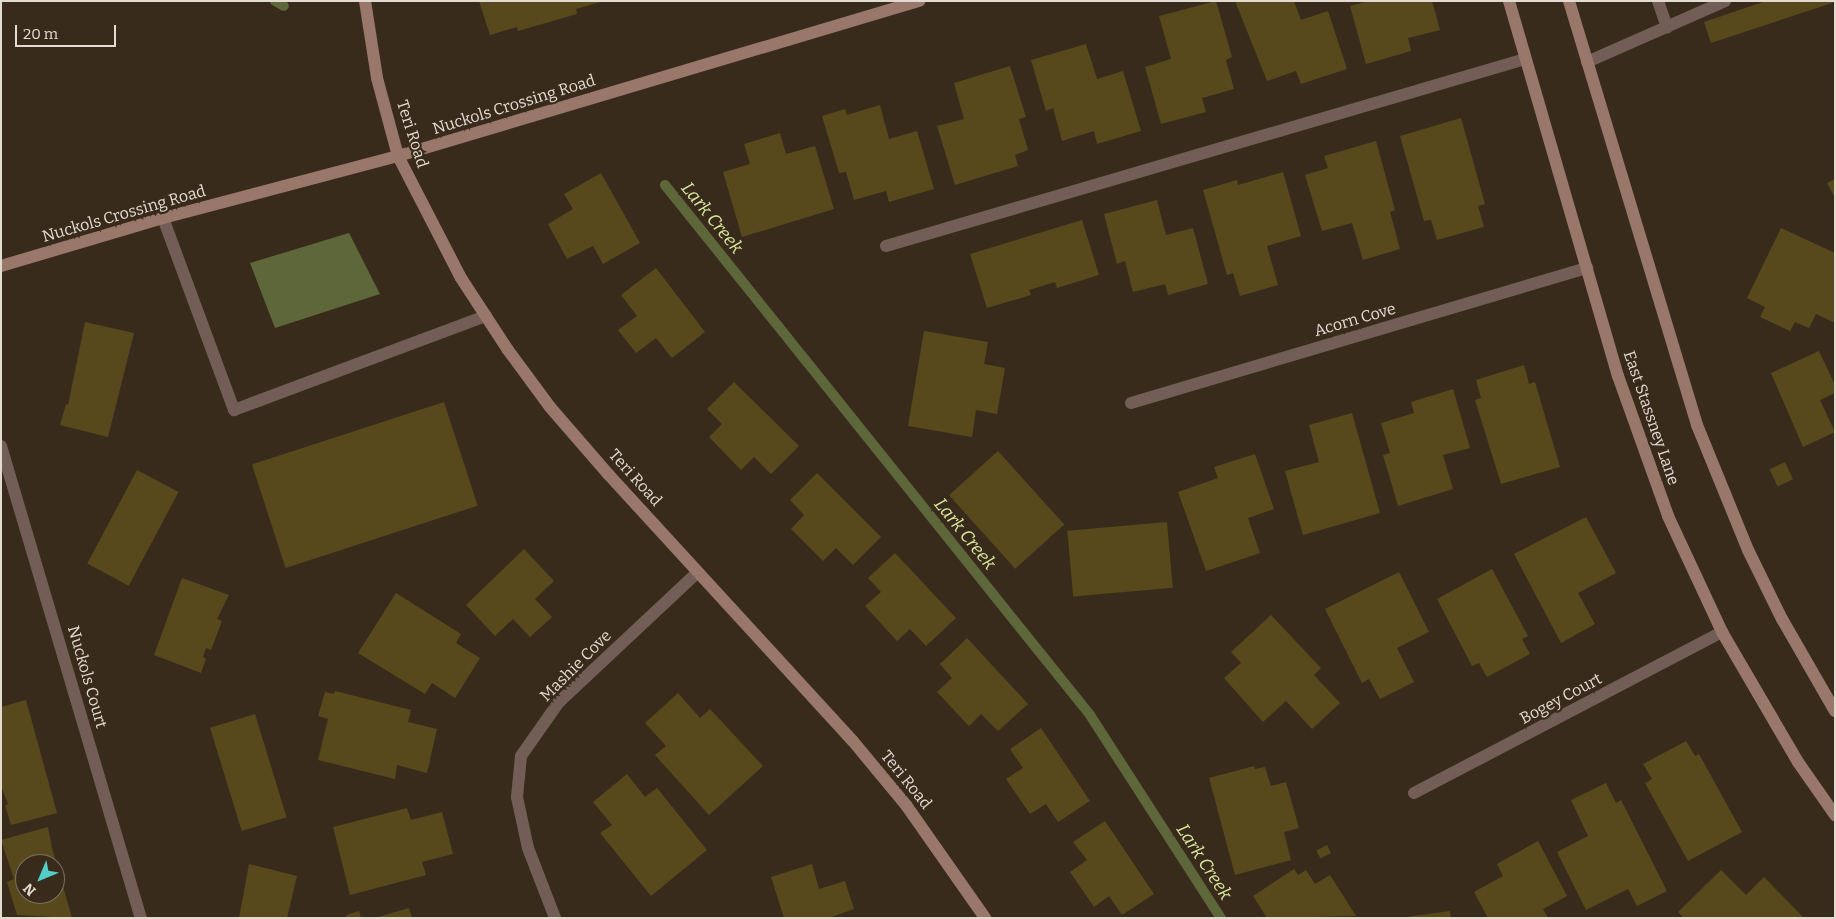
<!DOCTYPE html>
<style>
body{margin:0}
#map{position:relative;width:1836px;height:919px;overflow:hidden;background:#392b1c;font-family:Bitter,serif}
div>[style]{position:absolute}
.water>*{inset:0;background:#5e673a}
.stream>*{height:10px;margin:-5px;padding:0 5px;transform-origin:5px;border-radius:5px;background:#5e673a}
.building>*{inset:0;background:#57491b;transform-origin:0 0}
.lane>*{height:12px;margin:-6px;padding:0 6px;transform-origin:6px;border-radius:6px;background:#725e56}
.street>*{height:12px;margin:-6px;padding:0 6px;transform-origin:6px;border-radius:6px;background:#725e56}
.secondary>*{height:12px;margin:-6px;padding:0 6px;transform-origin:6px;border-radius:6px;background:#99786b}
span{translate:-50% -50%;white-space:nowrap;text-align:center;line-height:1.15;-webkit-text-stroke:4.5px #392b1c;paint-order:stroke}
.street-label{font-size:16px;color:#e3dad1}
.water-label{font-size:18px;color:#dae89e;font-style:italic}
.frame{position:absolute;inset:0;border:2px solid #e3dad1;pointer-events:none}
.north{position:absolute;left:15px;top:854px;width:50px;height:50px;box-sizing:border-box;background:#392b1c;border:1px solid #7d7164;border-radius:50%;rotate:225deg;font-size:14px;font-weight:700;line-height:20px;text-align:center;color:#e3dad1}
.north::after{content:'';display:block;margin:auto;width:18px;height:22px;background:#53cdc9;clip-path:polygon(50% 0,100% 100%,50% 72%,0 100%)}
.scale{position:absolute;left:15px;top:25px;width:101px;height:22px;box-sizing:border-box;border:2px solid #e3dad1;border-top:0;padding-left:6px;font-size:15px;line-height:18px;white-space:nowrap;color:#e3dad1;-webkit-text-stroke:4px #392b1c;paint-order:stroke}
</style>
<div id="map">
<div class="water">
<div style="clip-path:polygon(349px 233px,380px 294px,275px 328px,250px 263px)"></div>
</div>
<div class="stream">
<div style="left:275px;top:1px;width:10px;rotate:29deg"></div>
<div style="left:665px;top:185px;width:679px;rotate:51.27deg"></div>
<div style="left:1090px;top:715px;width:242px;rotate:57.2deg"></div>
</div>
<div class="building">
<div style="clip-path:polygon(479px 1px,600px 1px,600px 2px,576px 9px,577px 14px,518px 31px,517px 27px,490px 35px)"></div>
<div style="clip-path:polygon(1216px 1px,1232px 57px,1226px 60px,1234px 89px,1202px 98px,1206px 112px,1161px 124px,1145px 67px,1171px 59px,1159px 16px)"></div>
<div style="clip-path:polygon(1235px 1px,1294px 1px,1301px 20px,1328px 11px,1347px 69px,1301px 84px,1296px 71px,1267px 81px)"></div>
<div style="clip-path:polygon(1369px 1px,1432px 1px,1440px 30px,1408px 38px,1411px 51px,1366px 64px,1350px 6px)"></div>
<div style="clip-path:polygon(1766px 1px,1835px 2px,1711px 43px,1704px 22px)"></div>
<div style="clip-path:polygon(1086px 44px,1097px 79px,1123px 71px,1141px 131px,1097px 144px,1094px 131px,1062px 141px,1053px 108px,1046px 111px,1031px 60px)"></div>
<div style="clip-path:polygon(1010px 66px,1026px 117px,1019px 119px,1028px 150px,1015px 155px,1018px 166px,955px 185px,937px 126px,964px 119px,954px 83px)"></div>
<div style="clip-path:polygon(880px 105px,889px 139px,917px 131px,934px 189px,889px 202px,886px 191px,854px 200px,846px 172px,839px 173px,822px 116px,845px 109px,847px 115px)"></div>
<div style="clip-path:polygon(1461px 118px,1485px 204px,1478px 206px,1484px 227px,1437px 240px,1431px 220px,1424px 221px,1400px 136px)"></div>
<div style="clip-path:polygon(780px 133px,786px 154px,815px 146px,834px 209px,742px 237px,723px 172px,750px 164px,744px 144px)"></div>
<div style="clip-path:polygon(1376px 141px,1395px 210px,1390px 212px,1400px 249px,1363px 260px,1352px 223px,1322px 231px,1305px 175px,1328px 168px,1324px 156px)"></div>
<div style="clip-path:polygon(1283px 172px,1301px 236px,1267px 246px,1278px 285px,1240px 296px,1233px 273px,1227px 275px,1203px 190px,1237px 180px,1238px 185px)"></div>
<div style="clip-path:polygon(601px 173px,640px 243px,603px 264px,593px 246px,567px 259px,548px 224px,573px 209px,564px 194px)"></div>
<div style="clip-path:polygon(1835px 179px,1835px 198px,1827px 183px)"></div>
<div style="clip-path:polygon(1157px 200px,1166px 235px,1193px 228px,1208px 284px,1168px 295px,1165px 284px,1133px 292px,1125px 261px,1117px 264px,1104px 214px)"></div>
<div style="clip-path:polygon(1082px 220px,1099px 275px,1057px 288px,1055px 282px,1029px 290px,1031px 295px,987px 308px,970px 254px)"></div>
<div style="clip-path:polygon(1781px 228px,1835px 253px,1835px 323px,1816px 314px,1809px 328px,1795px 322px,1790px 331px,1760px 317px,1765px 307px,1747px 298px)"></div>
<div style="clip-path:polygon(656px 268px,705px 332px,672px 358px,656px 338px,636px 353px,618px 330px,637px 316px,621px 295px)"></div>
<div style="clip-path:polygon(85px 322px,134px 333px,108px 437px,60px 425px,66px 404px,68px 405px)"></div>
<div style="clip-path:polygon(924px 331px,988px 342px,984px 364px,1005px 368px,997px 414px,976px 410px,972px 437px,908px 426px)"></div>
<div style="clip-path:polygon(1819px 351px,1835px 385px,1835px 393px,1820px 400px,1835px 432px,1803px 447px,1771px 373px)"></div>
<div style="clip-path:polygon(1524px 365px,1529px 384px,1535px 382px,1560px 467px,1501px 484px,1475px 400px,1481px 398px,1476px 380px)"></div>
<div style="clip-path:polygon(734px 382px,799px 446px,771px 474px,754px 457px,741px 470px,709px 437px,722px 424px,707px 409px)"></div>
<div style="clip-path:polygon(1453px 389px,1470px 448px,1443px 455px,1453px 489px,1398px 506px,1383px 455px,1390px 453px,1381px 423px,1414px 413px,1411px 402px)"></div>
<div style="left:444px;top:402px;width:109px;height:202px;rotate:72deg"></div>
<div style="clip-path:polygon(1352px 413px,1380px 513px,1303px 535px,1285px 471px,1319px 462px,1309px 425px)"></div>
<div style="left:998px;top:451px;width:99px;height:66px;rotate:48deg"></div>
<div style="clip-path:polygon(1255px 454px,1274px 509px,1248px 518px,1260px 553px,1206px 571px,1178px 492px,1218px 478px,1214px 467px)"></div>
<div style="left:1785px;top:462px;width:19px;height:17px;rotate:65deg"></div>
<div style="left:137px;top:470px;width:47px;height:106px;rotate:28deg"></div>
<div style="clip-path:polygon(817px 473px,881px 537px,853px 565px,836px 548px,823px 561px,791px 529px,804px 515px,790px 500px)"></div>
<div style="clip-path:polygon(1586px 517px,1616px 573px,1578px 593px,1595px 624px,1561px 643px,1514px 554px)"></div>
<div style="left:1167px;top:522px;width:66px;height:100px;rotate:85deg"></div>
<div style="clip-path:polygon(524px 549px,554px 581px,535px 599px,552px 617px,530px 637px,513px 619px,495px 636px,466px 605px)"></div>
<div style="clip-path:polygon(895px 553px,956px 618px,926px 646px,910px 629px,897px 641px,865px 606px,881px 592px,868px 578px)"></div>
<div style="clip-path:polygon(1492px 569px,1528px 636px,1522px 639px,1530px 654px,1487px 677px,1479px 663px,1472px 666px,1437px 599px)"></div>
<div style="clip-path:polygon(1399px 572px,1429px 632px,1397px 648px,1414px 682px,1380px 699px,1369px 679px,1362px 683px,1325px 609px)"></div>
<div style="clip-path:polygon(182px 578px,229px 595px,217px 619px,222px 621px,211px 650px,206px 648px,203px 657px,206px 659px,201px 673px,154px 655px)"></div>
<div style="clip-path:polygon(396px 593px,461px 634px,456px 643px,480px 658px,455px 698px,432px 683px,425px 694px,358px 653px)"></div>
<div style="clip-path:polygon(1271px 615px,1321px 668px,1314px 675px,1340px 703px,1312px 729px,1286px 701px,1263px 722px,1224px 678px,1241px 663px,1231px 652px)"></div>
<div style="clip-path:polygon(967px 638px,1028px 704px,998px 731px,981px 714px,969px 726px,937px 692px,952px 678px,940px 664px)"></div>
<div style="clip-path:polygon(335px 691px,411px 710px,408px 722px,437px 729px,427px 773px,397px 765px,395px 779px,318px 760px,328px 719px,318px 716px,325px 692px,334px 694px)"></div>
<div style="clip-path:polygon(678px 693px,700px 718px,710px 709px,763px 766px,709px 815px,655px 755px,666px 746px,645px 723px)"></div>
<div style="clip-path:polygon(26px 700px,57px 813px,11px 825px,5px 805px,8px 804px,1px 786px,1px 707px)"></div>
<div style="left:255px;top:714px;width:108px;height:47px;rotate:73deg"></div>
<div style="clip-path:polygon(1041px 728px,1090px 801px,1058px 822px,1046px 804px,1030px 814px,1006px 779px,1023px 768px,1010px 749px)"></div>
<div style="clip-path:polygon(1686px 741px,1695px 756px,1699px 754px,1742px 832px,1688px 861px,1645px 783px,1652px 779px,1643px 764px)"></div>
<div style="clip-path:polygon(1254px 766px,1255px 769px,1265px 767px,1271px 786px,1286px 782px,1299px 828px,1284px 832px,1291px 860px,1235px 875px,1209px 778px)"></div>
<div style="clip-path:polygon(627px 774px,645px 797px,657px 788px,707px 850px,651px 896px,600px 833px,612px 825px,593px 802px)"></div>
<div style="clip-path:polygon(1606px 783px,1616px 803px,1621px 800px,1667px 891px,1637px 906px,1628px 889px,1586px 910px,1557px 852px,1588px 836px,1571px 800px)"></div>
<div style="clip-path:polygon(407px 808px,411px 820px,442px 812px,453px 854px,422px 862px,426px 875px,350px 895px,333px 827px)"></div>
<div style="clip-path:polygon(1105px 821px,1154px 894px,1122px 915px,1109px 896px,1094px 907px,1070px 872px,1087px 860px,1073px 842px)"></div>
<div style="clip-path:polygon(evenodd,48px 827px,52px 848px,72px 918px,17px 915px,7px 882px,14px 879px,1px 840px,48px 827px,25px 864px,55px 864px,55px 894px,25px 894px,25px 864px)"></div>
<div style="clip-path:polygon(1538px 841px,1567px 896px,1543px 909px,1548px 918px,1488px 918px,1474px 892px,1503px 876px,1497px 864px)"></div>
<div style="left:1327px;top:845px;width:9px;height:12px;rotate:63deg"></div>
<div style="clip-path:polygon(249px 864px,297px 876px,287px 918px,239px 918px)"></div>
<div style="clip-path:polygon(812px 864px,819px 889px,845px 881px,854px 909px,829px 918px,784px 918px,771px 877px)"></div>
<div style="clip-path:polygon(1294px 869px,1298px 875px,1306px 870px,1315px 884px,1330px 875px,1356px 916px,1267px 918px,1253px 896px)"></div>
<div style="clip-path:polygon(1721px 870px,1746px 895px,1764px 877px,1804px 918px,1684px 918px,1678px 912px)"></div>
<div style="clip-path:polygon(409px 908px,412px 918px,378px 918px,378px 917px)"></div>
<div style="clip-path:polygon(359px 911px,361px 918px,347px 918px,346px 915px)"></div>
<div style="clip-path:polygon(1450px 911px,1451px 918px,1406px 918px,1406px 917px)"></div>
</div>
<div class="lane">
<div style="left:1658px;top:1px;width:28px;rotate:71deg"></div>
<div style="left:1587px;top:62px;width:151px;rotate:-23.8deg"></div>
<div style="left:163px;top:218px;width:205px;rotate:69.7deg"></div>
<div style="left:234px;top:410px;width:269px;rotate:-20.5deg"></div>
<div style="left:886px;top:246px;width:666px;rotate:-16.31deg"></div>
</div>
<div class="street">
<div style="left:1131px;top:403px;width:476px;rotate:-16.5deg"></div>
<div style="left:1px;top:446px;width:492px;rotate:73.5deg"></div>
<div style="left:1414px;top:793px;width:348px;rotate:-27.6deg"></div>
<div style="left:555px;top:918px;width:75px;rotate:-111.1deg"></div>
<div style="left:528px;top:848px;width:52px;rotate:-102.2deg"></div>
<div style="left:517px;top:797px;width:41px;rotate:-84.4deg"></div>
<div style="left:521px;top:756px;width:66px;rotate:-54.9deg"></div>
<div style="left:559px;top:702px;width:190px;rotate:-43.1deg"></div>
</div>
<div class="secondary">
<div style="left:365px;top:1px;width:78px;rotate:81.1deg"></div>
<div style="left:377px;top:78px;width:81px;rotate:74.9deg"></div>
<div style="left:398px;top:156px;width:137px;rotate:62.7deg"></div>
<div style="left:461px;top:278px;width:86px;rotate:56.9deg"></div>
<div style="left:508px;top:350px;width:71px;rotate:53.6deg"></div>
<div style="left:550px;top:407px;width:90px;rotate:49.1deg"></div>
<div style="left:609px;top:475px;width:360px;rotate:47.5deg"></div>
<div style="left:852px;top:740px;width:85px;rotate:50.3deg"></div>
<div style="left:906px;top:805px;width:138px;rotate:55deg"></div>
<div style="left:1509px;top:1px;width:391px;rotate:73.8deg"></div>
<div style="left:1618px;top:376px;width:149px;rotate:70.3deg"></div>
<div style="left:1668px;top:516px;width:128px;rotate:65deg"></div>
<div style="left:1722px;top:632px;width:151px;rotate:59.7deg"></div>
<div style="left:1798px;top:762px;width:65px;rotate:55.1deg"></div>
<div style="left:1569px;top:1px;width:443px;rotate:73.2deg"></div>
<div style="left:1697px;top:425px;width:135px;rotate:67.8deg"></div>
<div style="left:1748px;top:550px;width:77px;rotate:63.8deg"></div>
<div style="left:1782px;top:619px;width:106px;rotate:60.1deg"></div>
<div style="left:1px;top:266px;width:169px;rotate:-16.5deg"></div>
<div style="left:163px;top:218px;width:243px;rotate:-14.8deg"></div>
<div style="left:398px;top:156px;width:544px;rotate:-16.57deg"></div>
</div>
<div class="street-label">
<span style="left:514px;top:105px;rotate:-17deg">Nuckols Crossing Road</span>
<span style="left:412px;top:134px;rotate:72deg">Teri Road</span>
<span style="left:124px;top:214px;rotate:-16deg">Nuckols Crossing Road</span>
<span style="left:1355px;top:320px;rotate:-16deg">Acorn Cove</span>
<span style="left:1651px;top:418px;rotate:71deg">East Stassney Lane</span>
<span style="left:635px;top:478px;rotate:48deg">Teri Road</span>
<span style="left:576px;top:666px;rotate:-45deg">Mashie Cove</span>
<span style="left:87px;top:677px;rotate:74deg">Nuckols Court</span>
<span style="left:1561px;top:699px;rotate:-28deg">Bogey Court</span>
<span style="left:906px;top:780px;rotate:51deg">Teri Road</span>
</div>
<div class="water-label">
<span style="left:712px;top:218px;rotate:51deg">Lark Creek</span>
<span style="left:965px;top:534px;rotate:51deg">Lark Creek</span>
<span style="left:1204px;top:862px;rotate:57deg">Lark Creek</span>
</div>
<div class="frame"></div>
<div class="north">N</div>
<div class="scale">20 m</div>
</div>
